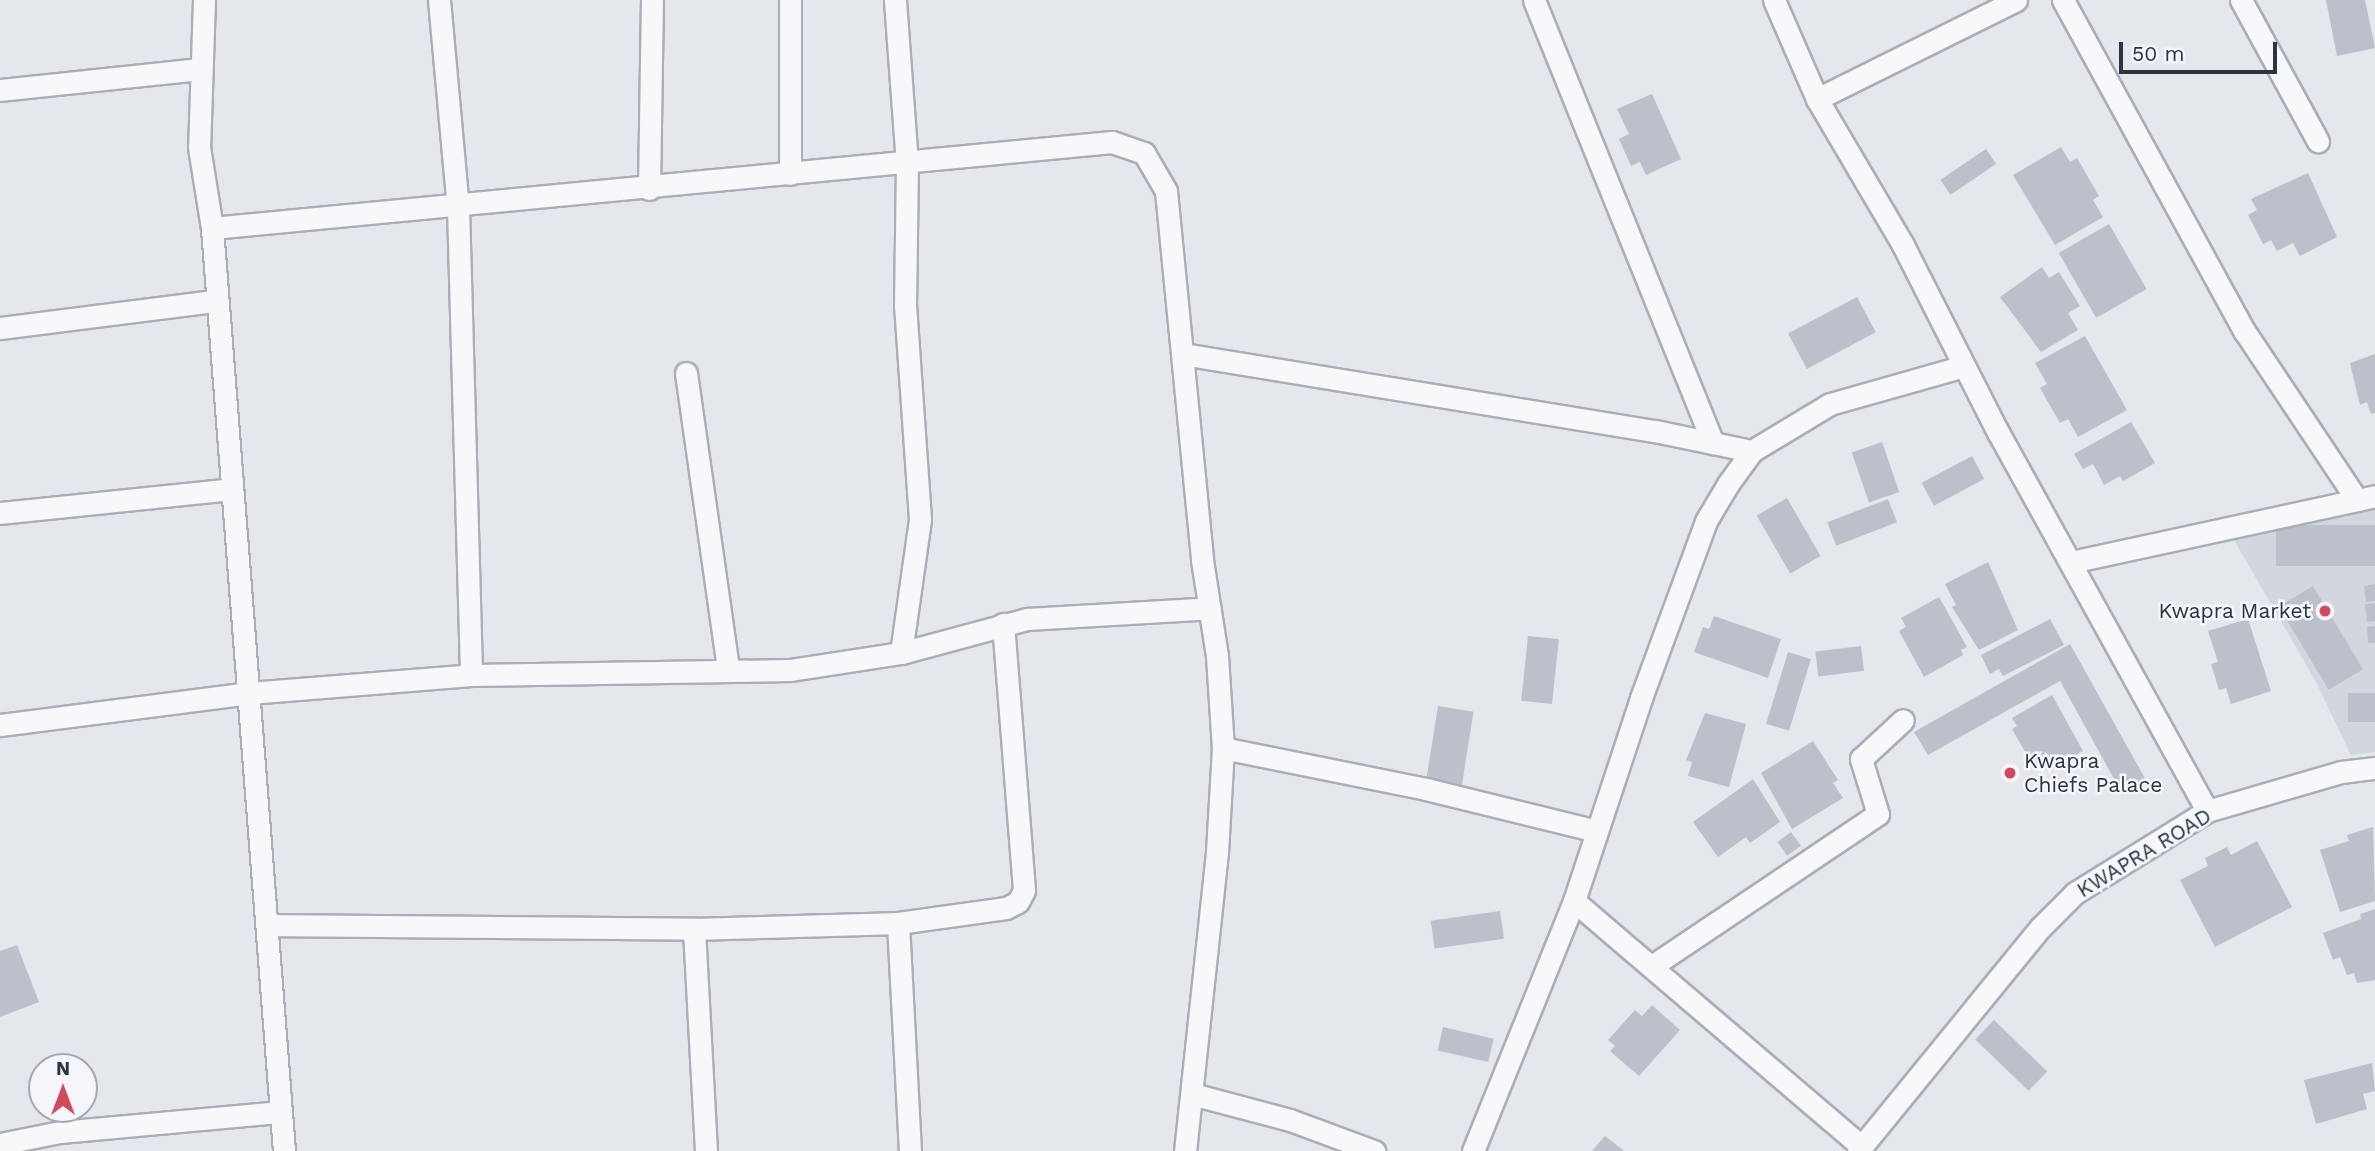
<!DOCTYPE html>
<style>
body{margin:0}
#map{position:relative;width:2375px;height:1151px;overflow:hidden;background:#e4e7ec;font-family:"Work Sans",sans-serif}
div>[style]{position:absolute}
.built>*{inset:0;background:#d2d6de}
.building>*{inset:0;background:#bbc0ca;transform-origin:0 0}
.roads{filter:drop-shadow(2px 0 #a9aeb7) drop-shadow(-2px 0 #a9aeb7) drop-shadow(0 2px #a9aeb7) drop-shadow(0 -2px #a9aeb7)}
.street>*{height:21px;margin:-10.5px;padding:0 10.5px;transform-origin:10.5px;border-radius:10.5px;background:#f7f8fa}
.dots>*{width:19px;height:19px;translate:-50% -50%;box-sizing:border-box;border:4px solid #f4f6f9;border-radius:50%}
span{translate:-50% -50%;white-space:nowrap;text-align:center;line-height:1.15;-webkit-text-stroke:5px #f4f6f9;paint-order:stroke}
.poi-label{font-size:21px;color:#2b3445}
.right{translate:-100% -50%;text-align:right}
.left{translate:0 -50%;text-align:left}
.street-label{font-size:21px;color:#2b3445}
.north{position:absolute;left:28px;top:1053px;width:70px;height:70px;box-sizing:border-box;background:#f4f6f9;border:2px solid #a4a8b1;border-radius:50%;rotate:0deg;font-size:19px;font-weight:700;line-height:28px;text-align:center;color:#2b3445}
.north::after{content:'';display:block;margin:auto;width:24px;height:32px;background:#d1495b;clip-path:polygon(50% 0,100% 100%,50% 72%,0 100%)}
.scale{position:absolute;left:2119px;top:42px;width:158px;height:32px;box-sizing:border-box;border:4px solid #2b3445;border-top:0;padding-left:9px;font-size:21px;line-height:24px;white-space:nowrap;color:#2b3445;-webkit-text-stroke:5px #f4f6f9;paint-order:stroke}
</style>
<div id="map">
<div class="built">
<div style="clip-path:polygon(2375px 510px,2375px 752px,2351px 755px,2316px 682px,2234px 540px)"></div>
</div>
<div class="building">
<div style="clip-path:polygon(2326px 0,2365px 0,2375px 48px,2337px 56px)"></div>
<div style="clip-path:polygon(1652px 94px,1681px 159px,1646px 175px,1640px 162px,1631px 166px,1619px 139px,1629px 134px,1617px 109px)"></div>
<div style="clip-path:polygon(2061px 147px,2070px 162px,2077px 158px,2099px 196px,2093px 200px,2103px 217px,2055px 245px,2013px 175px)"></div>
<div style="left:1986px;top:149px;width:18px;height:55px;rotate:56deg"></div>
<div style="clip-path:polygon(2308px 173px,2337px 237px,2300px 256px,2293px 243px,2277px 251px,2271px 240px,2263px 244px,2248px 215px,2257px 210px,2251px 199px)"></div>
<div style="left:2109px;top:224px;width:75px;height:58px;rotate:60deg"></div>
<div style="clip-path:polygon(2042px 267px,2049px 278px,2059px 272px,2080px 306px,2068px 313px,2078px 330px,2041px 352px,2000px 297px)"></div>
<div style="left:1857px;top:297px;width:40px;height:78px;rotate:62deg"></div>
<div style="clip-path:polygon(2085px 336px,2127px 410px,2078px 437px,2068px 419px,2060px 423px,2040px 388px,2047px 384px,2035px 363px)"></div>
<div style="clip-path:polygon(2375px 354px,2375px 413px,2371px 414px,2367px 402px,2360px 405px,2350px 363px)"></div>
<div style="clip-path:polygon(2131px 422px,2155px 463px,2123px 481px,2120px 476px,2104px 485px,2093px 464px,2083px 469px,2074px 454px)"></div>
<div style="left:1882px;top:442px;width:53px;height:32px;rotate:71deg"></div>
<div style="left:1972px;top:456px;width:26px;height:57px;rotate:62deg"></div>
<div style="left:1787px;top:498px;width:67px;height:35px;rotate:60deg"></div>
<div style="left:1888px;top:499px;width:25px;height:65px;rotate:69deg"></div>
<div style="left:2375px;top:525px;width:41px;height:99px;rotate:90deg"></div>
<div style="clip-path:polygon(1988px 562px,2018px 630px,1979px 650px,1952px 607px,1956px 605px,1945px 584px)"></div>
<div style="clip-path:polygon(2375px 584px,2375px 601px,2366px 602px,2364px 586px)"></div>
<div style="left:2313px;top:586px;width:97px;height:40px;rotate:59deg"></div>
<div style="clip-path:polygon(1939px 597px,1967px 647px,1961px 650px,1963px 655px,1924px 677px,1899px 631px,1906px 627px,1901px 618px)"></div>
<div style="clip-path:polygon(2375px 603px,2375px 621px,2367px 622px,2365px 604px)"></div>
<div style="clip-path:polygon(1714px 616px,1781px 639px,1768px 678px,1694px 652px,1703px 627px,1709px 629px)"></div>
<div style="clip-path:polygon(2050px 619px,2064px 645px,2003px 676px,1999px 669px,1990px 674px,1981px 655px)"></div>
<div style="clip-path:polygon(2248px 619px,2271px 691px,2231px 704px,2226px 688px,2219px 690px,2211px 664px,2218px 662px,2208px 631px)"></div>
<div style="clip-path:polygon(2375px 626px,2375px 643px,2368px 643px,2367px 627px)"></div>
<div style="left:1528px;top:636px;width:31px;height:65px;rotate:6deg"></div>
<div style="clip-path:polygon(2070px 644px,2147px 782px,2123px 795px,2060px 681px,1928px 755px,1914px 732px)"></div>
<div style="left:1861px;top:646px;width:25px;height:46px;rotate:83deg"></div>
<div style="left:1788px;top:652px;width:24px;height:75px;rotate:17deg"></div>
<div style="left:2375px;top:693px;width:29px;height:27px;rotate:90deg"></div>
<div style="clip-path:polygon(2052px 695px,2083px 751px,2047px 771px,2041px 761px,2033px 766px,2012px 729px,2017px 726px,2012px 718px)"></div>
<div style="left:1438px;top:706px;width:36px;height:77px;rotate:9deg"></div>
<div style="clip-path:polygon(1705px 713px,1746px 724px,1729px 787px,1688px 776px,1692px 762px,1686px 760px)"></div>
<div style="clip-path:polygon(1813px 741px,1838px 780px,1833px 783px,1843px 798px,1792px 829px,1761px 773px)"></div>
<div style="clip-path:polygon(1753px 779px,1780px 822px,1750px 843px,1746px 837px,1718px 857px,1693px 822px)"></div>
<div style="clip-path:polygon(2373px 827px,2375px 901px,2340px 912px,2320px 850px,2349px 841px,2347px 835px)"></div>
<div style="left:1791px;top:832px;width:17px;height:17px;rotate:54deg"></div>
<div style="clip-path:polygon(2257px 841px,2292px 907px,2215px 947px,2180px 880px,2208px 866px,2205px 858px,2227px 847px,2231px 855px)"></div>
<div style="clip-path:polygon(2375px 909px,2375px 980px,2357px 983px,2354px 973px,2347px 975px,2340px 957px,2333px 960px,2323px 933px,2361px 919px,2360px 914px)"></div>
<div style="left:1500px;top:911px;width:28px;height:70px;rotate:82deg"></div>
<div style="clip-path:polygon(17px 945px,39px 1002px,0 1017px,0 951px)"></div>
<div style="clip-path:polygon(1652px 1005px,1680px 1030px,1639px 1076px,1610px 1051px,1615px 1046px,1608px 1040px,1635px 1010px,1642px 1016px)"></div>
<div style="left:1994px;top:1020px;width:74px;height:27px;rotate:44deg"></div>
<div style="left:1443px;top:1027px;width:52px;height:24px;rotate:13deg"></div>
<div style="clip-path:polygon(2372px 1063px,2375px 1091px,2363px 1094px,2367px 1109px,2316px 1124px,2304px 1080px)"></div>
<div style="clip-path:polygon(1605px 1136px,1624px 1151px,1592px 1151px)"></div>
</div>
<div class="roads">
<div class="street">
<div style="left:204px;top:0;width:147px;rotate:91.9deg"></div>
<div style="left:199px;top:147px;width:82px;rotate:80.9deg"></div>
<div style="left:212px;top:228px;width:926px;rotate:85.54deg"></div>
<div style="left:439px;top:0;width:208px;rotate:84.8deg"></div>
<div style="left:458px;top:207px;width:468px;rotate:88.4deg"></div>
<div style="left:790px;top:0;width:174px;rotate:90deg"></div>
<div style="left:1534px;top:0;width:478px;rotate:68deg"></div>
<div style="left:1774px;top:0;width:108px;rotate:66.5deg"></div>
<div style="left:1817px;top:99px;width:169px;rotate:59.5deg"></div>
<div style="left:1903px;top:245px;width:210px;rotate:63.1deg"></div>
<div style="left:1998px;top:432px;width:433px;rotate:61.1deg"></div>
<div style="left:2063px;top:0;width:379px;rotate:61.3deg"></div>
<div style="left:2245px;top:332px;width:202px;rotate:56.3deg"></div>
<div style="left:2241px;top:0;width:161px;rotate:61.4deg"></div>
<div style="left:0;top:90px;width:200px;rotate:-6deg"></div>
<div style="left:1817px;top:99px;width:222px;rotate:-26.4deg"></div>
<div style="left:649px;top:189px;width:189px;rotate:-89.1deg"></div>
<div style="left:212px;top:228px;width:904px;rotate:-5.46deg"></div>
<div style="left:1112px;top:142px;width:34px;rotate:19deg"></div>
<div style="left:1144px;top:153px;width:44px;rotate:59.9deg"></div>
<div style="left:1166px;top:191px;width:371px;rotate:84.4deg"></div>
<div style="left:1202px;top:560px;width:97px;rotate:81.1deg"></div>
<div style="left:1217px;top:656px;width:92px;rotate:86.3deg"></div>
<div style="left:1223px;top:748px;width:104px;rotate:93.3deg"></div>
<div style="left:1217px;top:852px;width:301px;rotate:96.1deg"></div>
<div style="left:0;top:328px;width:217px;rotate:-7.2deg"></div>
<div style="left:1183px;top:354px;width:478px;rotate:9.3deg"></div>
<div style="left:1655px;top:431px;width:99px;rotate:11.7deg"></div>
<div style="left:686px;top:373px;width:299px;rotate:81.9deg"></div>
<div style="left:0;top:513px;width:232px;rotate:-5.9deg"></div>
<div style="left:2071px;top:562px;width:311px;rotate:-12.2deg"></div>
<div style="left:901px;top:653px;width:131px;rotate:-15.1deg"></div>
<div style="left:1027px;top:619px;width:183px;rotate:-3.4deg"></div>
<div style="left:0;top:725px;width:251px;rotate:-7.3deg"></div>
<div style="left:249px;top:693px;width:223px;rotate:-4.6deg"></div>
<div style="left:471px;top:675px;width:319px;rotate:-0.9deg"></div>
<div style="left:790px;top:670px;width:112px;rotate:-8.7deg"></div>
<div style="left:901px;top:653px;width:135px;rotate:-81.9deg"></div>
<div style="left:920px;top:519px;width:214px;rotate:-94deg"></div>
<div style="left:905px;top:306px;width:142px;rotate:-89.2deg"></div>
<div style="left:907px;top:164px;width:164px;rotate:-94.2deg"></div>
<div style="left:1223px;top:748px;width:207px;rotate:11.4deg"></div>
<div style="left:1426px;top:789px;width:176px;rotate:13.8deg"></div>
<div style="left:1574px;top:901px;width:377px;rotate:40.5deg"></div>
<div style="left:898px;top:923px;width:109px;rotate:-7.9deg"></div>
<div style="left:1006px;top:908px;width:13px;rotate:-27deg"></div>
<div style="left:1018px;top:902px;width:13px;rotate:-63deg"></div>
<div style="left:1024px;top:890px;width:267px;rotate:-94.5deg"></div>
<div style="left:269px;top:925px;width:425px;rotate:0.5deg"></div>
<div style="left:1652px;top:966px;width:272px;rotate:-33.9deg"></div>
<div style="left:1878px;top:814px;width:58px;rotate:-107.2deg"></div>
<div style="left:1861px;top:759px;width:57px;rotate:-42.9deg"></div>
<div style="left:1192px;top:1094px;width:101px;rotate:14.9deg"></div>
<div style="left:1290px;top:1120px;width:90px;rotate:20.3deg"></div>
<div style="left:0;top:1144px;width:61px;rotate:-11.3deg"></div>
<div style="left:60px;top:1132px;width:222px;rotate:-5.2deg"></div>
<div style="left:706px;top:1151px;width:222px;rotate:-93.1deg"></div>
<div style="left:694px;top:929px;width:204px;rotate:-1.7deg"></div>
<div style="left:898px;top:923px;width:228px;rotate:87deg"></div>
<div style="left:1473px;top:1151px;width:270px;rotate:-68deg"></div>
<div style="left:1574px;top:901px;width:214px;rotate:-71.7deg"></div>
<div style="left:1641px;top:698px;width:189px;rotate:-69.8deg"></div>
<div style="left:1706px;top:521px;width:43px;rotate:-59.3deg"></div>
<div style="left:1728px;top:484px;width:41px;rotate:-54deg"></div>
<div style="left:1752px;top:451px;width:91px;rotate:-31.1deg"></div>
<div style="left:1830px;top:404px;width:139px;rotate:-15.8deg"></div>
<div style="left:1858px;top:1151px;width:288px;rotate:-50.8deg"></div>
<div style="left:2040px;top:928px;width:49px;rotate:-45deg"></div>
<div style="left:2075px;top:893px;width:155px;rotate:-31.8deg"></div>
<div style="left:2207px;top:811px;width:140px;rotate:-16.2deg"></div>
<div style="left:2341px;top:772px;width:34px;rotate:-7deg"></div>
</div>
</div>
<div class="dots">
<div style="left:2325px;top:611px;background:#d1495b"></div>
<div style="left:2010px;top:773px;background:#d1495b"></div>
</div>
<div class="poi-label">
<span class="right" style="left:2311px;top:611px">Kwapra Market</span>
<span class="left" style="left:2024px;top:773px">Kwapra<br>Chiefs Palace</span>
</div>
<div class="street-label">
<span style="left:2144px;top:853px;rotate:-31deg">KWAPRA ROAD</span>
</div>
<div class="north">N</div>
<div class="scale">50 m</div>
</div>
